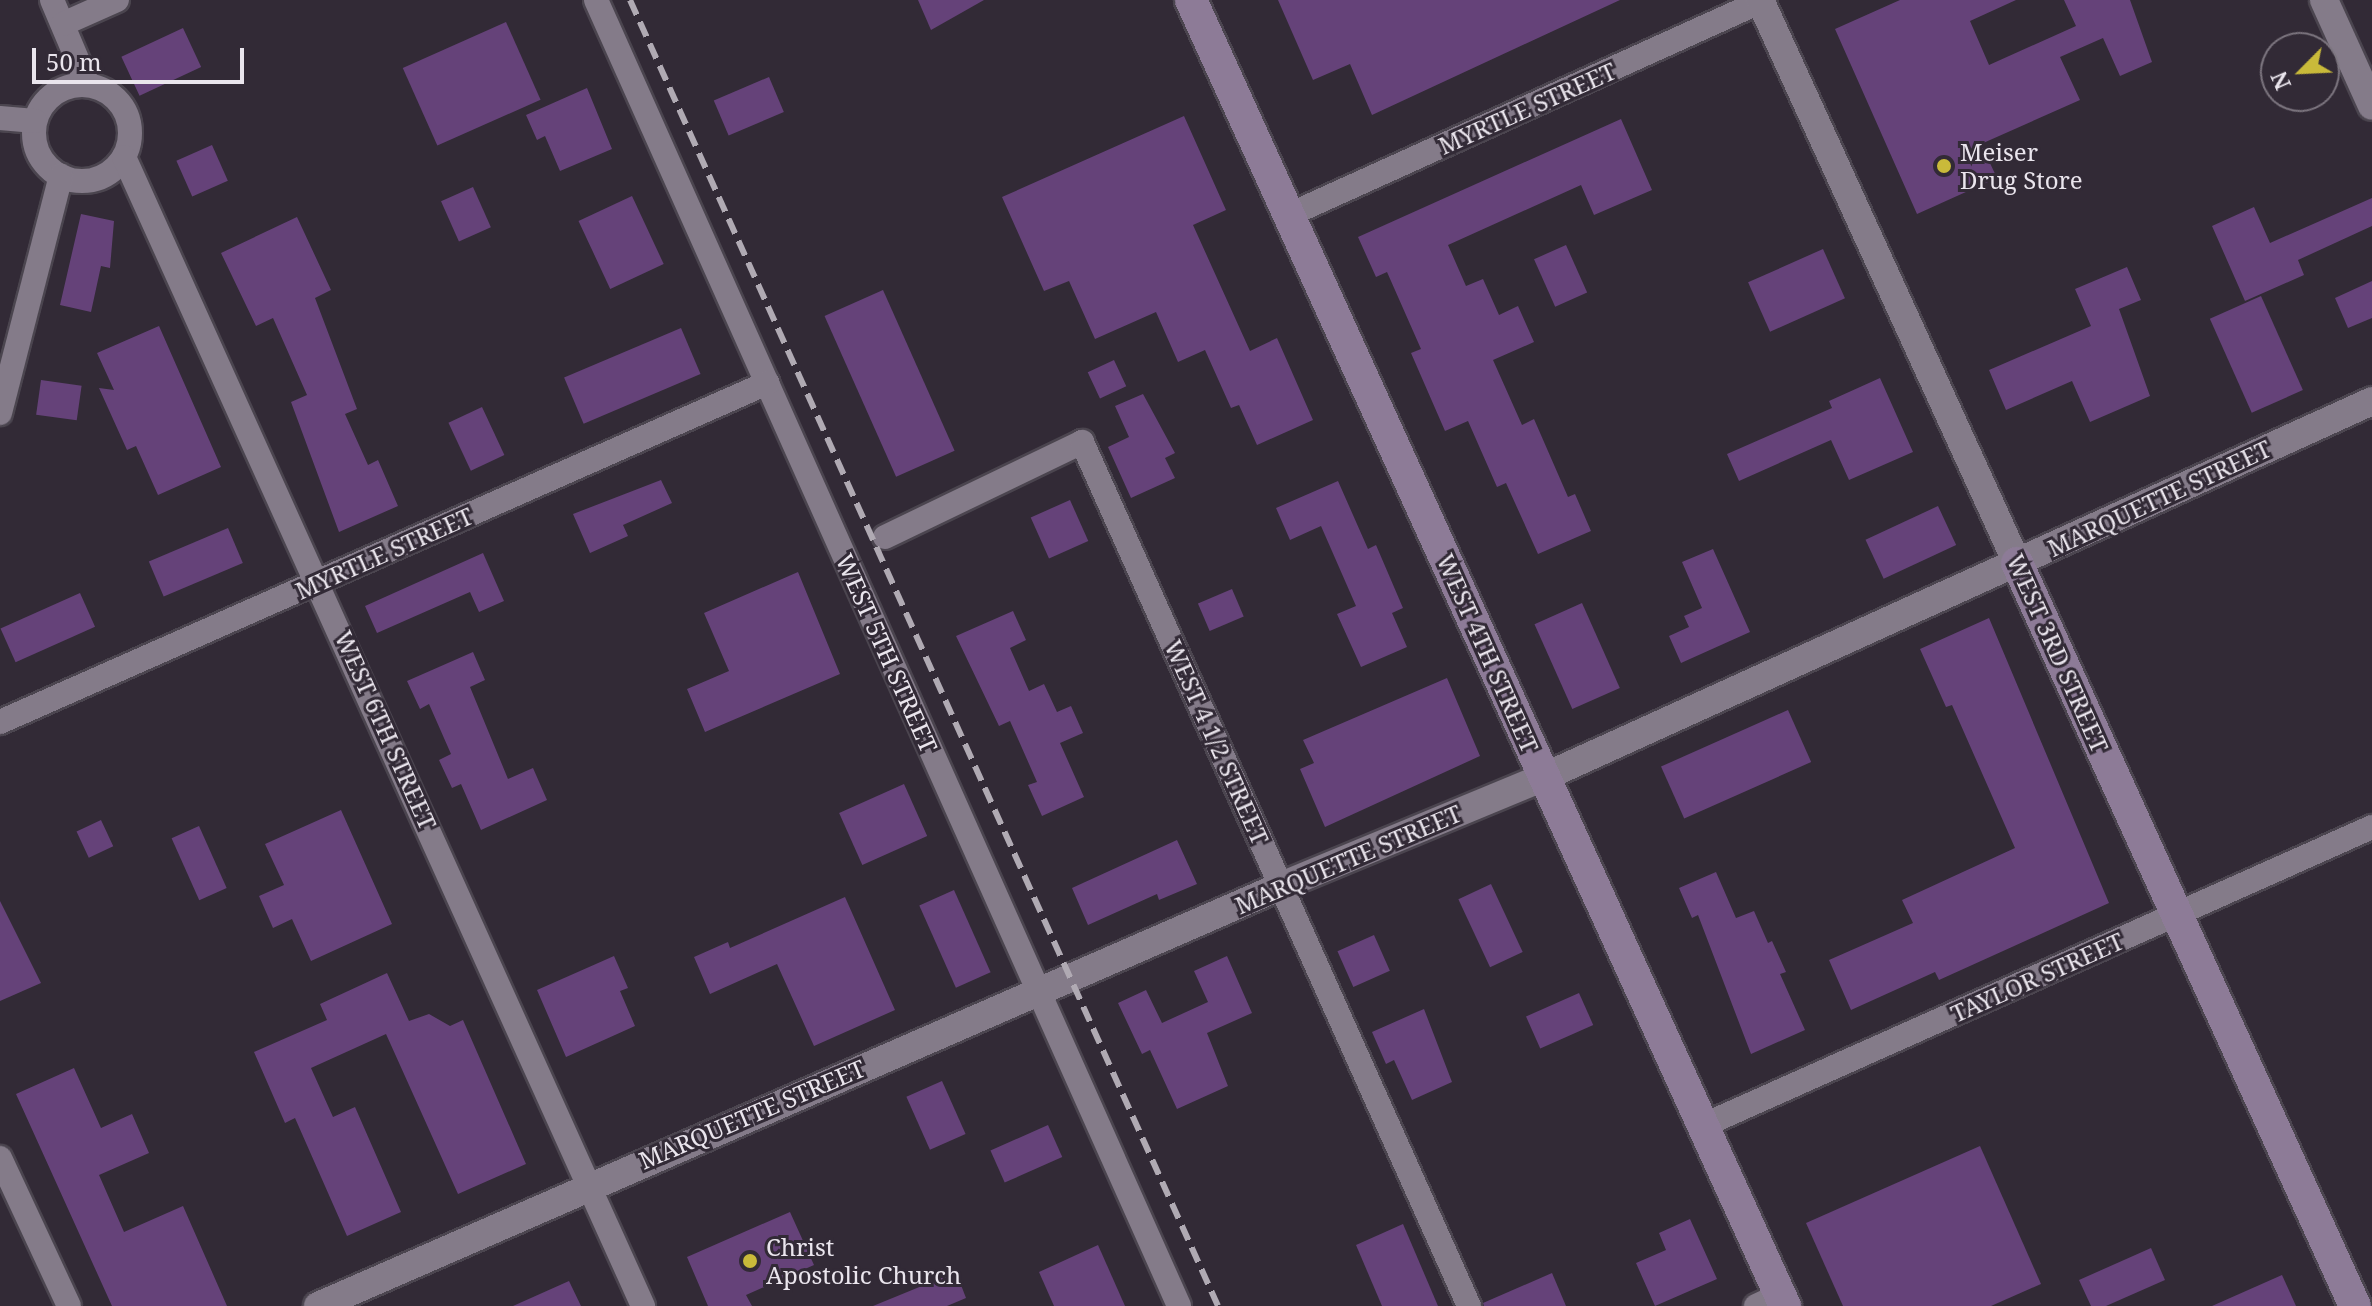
<!DOCTYPE html>
<style>
body{margin:0}
#map{position:relative;width:2372px;height:1306px;overflow:hidden;background:#322a36;font-family:"Noto Serif",serif}
div>[style]{position:absolute}
.building>*{inset:0;background:#654279;transform-origin:0 0}
.roads{filter:drop-shadow(2px 0 #4b454f) drop-shadow(-2px 0 #4b454f) drop-shadow(0 2px #4b454f) drop-shadow(0 -2px #4b454f)}
.minor>*{height:24px;margin:-12px;padding:0 12px;transform-origin:12px;border-radius:12px;background:#847b89}
.minor>.ring{margin:-12px;padding:0;box-sizing:content-box;background:none;border:24px solid #847b89;border-radius:50%}
.tertiary>*{height:28px;margin:-14px;padding:0 14px;transform-origin:14px;border-radius:14px;background:#847b89}
.secondary>*{height:32px;margin:-16px;padding:0 16px;transform-origin:16px;border-radius:16px;background:#8d7b97}
.rail>*{height:6px;margin-top:-3px;transform-origin:0;background:repeating-linear-gradient(90deg,#b0aab3 0 16px,transparent 0 24px)}
.dots>*{width:22px;height:22px;translate:-50% -50%;box-sizing:border-box;border:4px solid #322a36;border-radius:50%}
span{translate:-50% -50%;white-space:nowrap;text-align:center;line-height:1.15;-webkit-text-stroke:6px #322a36;paint-order:stroke}
.street-label{font-size:24px;color:#eae5ed}
.poi-label{font-size:24px;color:#eae5ed}
.left{translate:0 -50%;text-align:left}
.north{position:absolute;left:2260px;top:32px;width:80px;height:80px;box-sizing:border-box;background:#322a36;border:2px solid #7c757f;border-radius:50%;rotate:246deg;font-size:22px;font-weight:700;line-height:32px;text-align:center;color:#eae5ed}
.north::after{content:'';display:block;margin:auto;width:28px;height:36px;background:#c9ba3a;clip-path:polygon(50% 0,100% 100%,50% 72%,0 100%)}
.scale{position:absolute;left:32px;top:48px;width:212px;height:36px;box-sizing:border-box;border:4px solid #eae5ed;border-top:0;padding-left:10px;font-size:24px;line-height:28px;white-space:nowrap;color:#eae5ed;-webkit-text-stroke:6px #322a36;paint-order:stroke}
</style>
<div id="map">
<div class="building">
<div style="clip-path:polygon(918px 0,984px 0,931px 30px)"></div>
<div style="clip-path:polygon(1278px 0,1620px 0,1372px 115px,1350px 64px,1313px 80px)"></div>
<div style="clip-path:polygon(1900px 0,2016px 0,1970px 21px,1989px 65px,2076px 26px,2064px 0,2130px 0,2152px 62px,2120px 76px,2103px 38px,2060px 57px,2080px 100px,1981px 144px,1997px 178px,1917px 214px,1835px 29px)"></div>
<div style="left:506px;top:22px;width:85px;height:113px;rotate:66deg"></div>
<div style="left:183px;top:28px;width:43px;height:68px;rotate:65deg"></div>
<div style="left:769px;top:77px;width:38px;height:60px;rotate:67deg"></div>
<div style="clip-path:polygon(587px 88px,612px 149px,560px 171px,545px 136px,537px 140px,526px 115px)"></div>
<div style="clip-path:polygon(1184px 116px,1226px 210px,1193px 225px,1250px 351px,1277px 338px,1313px 420px,1257px 445px,1239px 405px,1231px 408px,1205px 350px,1178px 362px,1156px 312px,1095px 339px,1069px 281px,1044px 291px,1002px 197px)"></div>
<div style="clip-path:polygon(1621px 119px,1652px 190px,1594px 215px,1581px 185px,1448px 245px,1466px 286px,1483px 279px,1499px 315px,1518px 306px,1534px 342px,1493px 360px,1522px 425px,1534px 419px,1568px 497px,1575px 494px,1591px 531px,1538px 554px,1506px 483px,1497px 487px,1468px 421px,1445px 431px,1411px 353px,1421px 349px,1387px 272px,1376px 277px,1358px 237px)"></div>
<div style="left:212px;top:145px;width:39px;height:39px;rotate:66deg"></div>
<div style="left:473px;top:187px;width:44px;height:35px;rotate:66deg"></div>
<div style="left:632px;top:196px;width:75px;height:59px;rotate:65deg"></div>
<div style="clip-path:polygon(2372px 198px,2372px 226px,2298px 260px,2304px 275px,2245px 301px,2212px 226px,2254px 207px,2270px 243px)"></div>
<div style="clip-path:polygon(81px 214px,114px 221px,110px 268px,101px 266px,91px 312px,60px 305px)"></div>
<div style="clip-path:polygon(297px 217px,331px 290px,315px 298px,357px 409px,345px 414px,368px 465px,378px 460px,398px 506px,339px 532px,291px 402px,307px 395px,273px 318px,256px 326px,221px 253px)"></div>
<div style="left:1566px;top:245px;width:52px;height:35px;rotate:66deg"></div>
<div style="left:1823px;top:249px;width:54px;height:82px;rotate:66deg"></div>
<div style="clip-path:polygon(2127px 267px,2141px 300px,2119px 309px,2150px 396px,2090px 422px,2072px 381px,2006px 410px,1989px 370px,2091px 326px,2075px 289px)"></div>
<div style="clip-path:polygon(2372px 281px,2372px 318px,2348px 328px,2335px 298px)"></div>
<div style="left:883px;top:290px;width:176px;height:64px;rotate:66deg"></div>
<div style="left:2261px;top:296px;width:103px;height:56px;rotate:66deg"></div>
<div style="clip-path:polygon(159px 326px,221px 467px,158px 495px,136px 446px,127px 450px,99px 388px,114px 390px,97px 353px)"></div>
<div style="left:681px;top:328px;width:50px;height:127px;rotate:67deg"></div>
<div style="left:1114px;top:360px;width:29px;height:29px;rotate:65deg"></div>
<div style="clip-path:polygon(1880px 378px,1913px 452px,1849px 480px,1831px 440px,1739px 481px,1727px 454px,1832px 408px,1829px 401px)"></div>
<div style="left:41px;top:380px;width:41px;height:35px;rotate:8deg"></div>
<div style="clip-path:polygon(1143px 394px,1175px 453px,1165px 458px,1175px 478px,1131px 498px,1108px 447px,1129px 437px,1115px 406px)"></div>
<div style="left:482px;top:407px;width:53px;height:37px;rotate:65deg"></div>
<div style="clip-path:polygon(661px 480px,672px 503px,623px 525px,628px 536px,590px 553px,573px 514px)"></div>
<div style="clip-path:polygon(1338px 481px,1368px 549px,1376px 545px,1403px 608px,1392px 613px,1407px 647px,1361px 667px,1337px 614px,1356px 606px,1321px 526px,1290px 540px,1276px 508px)"></div>
<div style="left:1070px;top:500px;width:45px;height:43px;rotate:66deg"></div>
<div style="left:1938px;top:506px;width:43px;height:80px;rotate:65deg"></div>
<div style="left:228px;top:528px;width:38px;height:86px;rotate:67deg"></div>
<div style="clip-path:polygon(1713px 549px,1750px 632px,1681px 663px,1669px 636px,1689px 627px,1684px 616px,1702px 608px,1682px 562px)"></div>
<div style="clip-path:polygon(483px 553px,504px 601px,479px 612px,470px 592px,377px 633px,365px 606px)"></div>
<div style="clip-path:polygon(798px 572px,840px 674px,705px 732px,687px 689px,729px 671px,704px 613px)"></div>
<div style="left:1232px;top:589px;width:30px;height:37px;rotate:67deg"></div>
<div style="left:80px;top:593px;width:37px;height:87px;rotate:66deg"></div>
<div style="left:1582px;top:603px;width:93px;height:52px;rotate:66deg"></div>
<div style="clip-path:polygon(1013px 611px,1026px 640px,1010px 648px,1029px 691px,1044px 684px,1057px 712px,1071px 706px,1083px 733px,1060px 743px,1084px 797px,1042px 816px,1028px 785px,1037px 782px,1010px 721px,999px 726px,956px 636px)"></div>
<div style="clip-path:polygon(1989px 618px,2109px 903px,1939px 980px,1935px 972px,1851px 1010px,1829px 960px,1913px 923px,1902px 900px,2015px 848px,1952px 705px,1946px 707px,1920px 649px)"></div>
<div style="clip-path:polygon(473px 652px,485px 680px,470px 687px,508px 779px,533px 768px,547px 800px,481px 830px,461px 784px,452px 788px,439px 760px,451px 754px,429px 704px,420px 709px,407px 681px)"></div>
<div style="clip-path:polygon(1447px 678px,1480px 756px,1325px 827px,1300px 769px,1314px 763px,1303px 740px)"></div>
<div style="left:1788px;top:710px;width:57px;height:139px;rotate:66deg"></div>
<div style="left:904px;top:784px;width:57px;height:71px;rotate:66deg"></div>
<div style="clip-path:polygon(341px 810px,392px 924px,311px 961px,292px 919px,273px 928px,259px 896px,284px 885px,265px 844px)"></div>
<div style="left:101px;top:820px;width:29px;height:27px;rotate:65deg"></div>
<div style="left:199px;top:826px;width:68px;height:30px;rotate:66deg"></div>
<div style="clip-path:polygon(1177px 840px,1197px 884px,1159px 900px,1157px 894px,1088px 925px,1072px 888px)"></div>
<div style="clip-path:polygon(1716px 872px,1736px 918px,1754px 911px,1768px 943px,1772px 941px,1786px 972px,1780px 974px,1805px 1030px,1751px 1054px,1698px 915px,1692px 918px,1679px 888px)"></div>
<div style="left:1491px;top:884px;width:75px;height:36px;rotate:65deg"></div>
<div style="left:954px;top:890px;width:90px;height:38px;rotate:66deg"></div>
<div style="clip-path:polygon(845px 897px,895px 1010px,814px 1046px,777px 964px,710px 994px,694px 957px,728px 942px,730px 948px)"></div>
<div style="clip-path:polygon(0 901px,41px 983px,0 1001px)"></div>
<div style="left:1374px;top:935px;width:39px;height:40px;rotate:66deg"></div>
<div style="clip-path:polygon(614px 956px,628px 988px,620px 991px,635px 1026px,566px 1057px,537px 990px)"></div>
<div style="clip-path:polygon(1227px 956px,1252px 1013px,1207px 1033px,1228px 1086px,1177px 1109px,1150px 1050px,1142px 1054px,1118px 1003px,1146px 990px,1162px 1023px,1208px 1002px,1194px 971px)"></div>
<div style="clip-path:polygon(387px 973px,409px 1021px,429px 1014px,450px 1026px,463px 1020px,526px 1164px,458px 1194px,386px 1034px,311px 1068px,333px 1117px,355px 1107px,401px 1212px,347px 1236px,295px 1118px,285px 1123px,254px 1052px,327px 1020px,320px 1004px)"></div>
<div style="left:1579px;top:993px;width:35px;height:58px;rotate:66deg"></div>
<div style="clip-path:polygon(1424px 1009px,1452px 1082px,1412px 1100px,1394px 1060px,1386px 1064px,1372px 1032px)"></div>
<div style="clip-path:polygon(74px 1068px,101px 1128px,132px 1114px,149px 1153px,99px 1175px,124px 1232px,183px 1206px,227px 1306px,112px 1306px,16px 1094px)"></div>
<div style="left:942px;top:1081px;width:58px;height:39px;rotate:66deg"></div>
<div style="left:1048px;top:1125px;width:35px;height:63px;rotate:66deg"></div>
<div style="clip-path:polygon(1980px 1146px,2041px 1284px,1991px 1306px,1843px 1306px,1806px 1223px)"></div>
<div style="clip-path:polygon(790px 1212px,814px 1265px,746px 1295px,752px 1306px,708px 1306px,687px 1257px)"></div>
<div style="clip-path:polygon(1690px 1219px,1717px 1279px,1655px 1306px,1636px 1263px,1666px 1250px,1659px 1233px)"></div>
<div style="clip-path:polygon(1403px 1224px,1438px 1306px,1382px 1306px,1356px 1245px)"></div>
<div style="clip-path:polygon(1098px 1245px,1125px 1306px,1054px 1306px,1039px 1272px)"></div>
<div style="clip-path:polygon(2151px 1248px,2165px 1280px,2106px 1306px,2091px 1306px,2079px 1280px)"></div>
<div style="clip-path:polygon(956px 1272px,966px 1298px,947px 1306px,873px 1306px)"></div>
<div style="clip-path:polygon(1552px 1273px,1566px 1306px,1484px 1306px,1483px 1303px)"></div>
<div style="clip-path:polygon(2282px 1275px,2296px 1306px,2212px 1306px)"></div>
<div style="clip-path:polygon(569px 1281px,581px 1306px,513px 1306px)"></div>
</div>
<div class="roads">
<div class="minor">
<div style="left:52px;top:0;width:92px;rotate:67deg"></div>
<div style="left:596px;top:0;width:1430px;rotate:65.94deg"></div>
<div style="left:63px;top:24px;width:59px;rotate:-24deg"></div>
<div class="ring" style="left:34px;top:85px;width:72px;height:72px"></div>
<div style="left:0;top:118px;width:35px;rotate:5deg"></div>
<div style="left:124px;top:157px;width:1261px;rotate:65.69deg"></div>
<div style="left:1289px;top:215px;width:521px;rotate:-24.35deg"></div>
<div style="left:0;top:413px;width:245px;rotate:-75.6deg"></div>
<div style="left:885px;top:537px;width:219px;rotate:-25.7deg"></div>
<div style="left:1082px;top:442px;width:947px;rotate:65.87deg"></div>
<div style="left:0;top:722px;width:839px;rotate:-23.84deg"></div>
<div style="left:1702px;top:1126px;width:734px;rotate:-24.05deg"></div>
<div style="left:0;top:1158px;width:163px;rotate:65deg"></div>
<div style="left:1756px;top:1306px;width:26px;rotate:-25deg"></div>
</div>
<div class="tertiary">
<div style="left:1760px;top:0;width:619px;rotate:65.46deg"></div>
<div style="left:2324px;top:0;width:116px;rotate:65.6deg"></div>
<div style="left:318px;top:1306px;width:1051px;rotate:-23.56deg"></div>
<div style="left:1281px;top:886px;width:285px;rotate:-22.5deg"></div>
<div style="left:1544px;top:777px;width:909px;rotate:-24.42deg"></div>
</div>
<div class="secondary">
<div style="left:1191px;top:0;width:1435px;rotate:65.54deg"></div>
<div style="left:2017px;top:563px;width:816px;rotate:65.54deg"></div>
</div>
</div>
<div class="rail">
<div style="left:630px;top:0;width:1432px;rotate:65.76deg"></div>
</div>
<div class="dots">
<div style="left:1944px;top:166px;background:#c9ba3a"></div>
<div style="left:750px;top:1261px;background:#c9ba3a"></div>
</div>
<div class="street-label">
<span style="left:1527px;top:108px;rotate:-24deg">MYRTLE STREET</span>
<span style="left:2159px;top:498px;rotate:-25deg">MARQUETTE STREET</span>
<span style="left:384px;top:553px;rotate:-24deg">MYRTLE STREET</span>
<span style="left:887px;top:653px;rotate:66deg">WEST 5TH STREET</span>
<span style="left:1488px;top:653px;rotate:66deg">WEST 4TH STREET</span>
<span style="left:2058px;top:653px;rotate:66deg">WEST 3RD STREET</span>
<span style="left:386px;top:730px;rotate:66deg">WEST 6TH STREET</span>
<span style="left:1217px;top:742px;rotate:66deg">WEST 4 1/2 STREET</span>
<span style="left:1348px;top:859px;rotate:-23deg">MARQUETTE STREET</span>
<span style="left:2037px;top:977px;rotate:-24deg">TAYLOR STREET</span>
<span style="left:752px;top:1114px;rotate:-23deg">MARQUETTE STREET</span>
</div>
<div class="poi-label">
<span class="left" style="left:1960px;top:166px">Meiser<br>Drug Store</span>
<span class="left" style="left:766px;top:1261px">Christ<br>Apostolic Church</span>
</div>
<div class="north">N</div>
<div class="scale">50 m</div>
</div>
